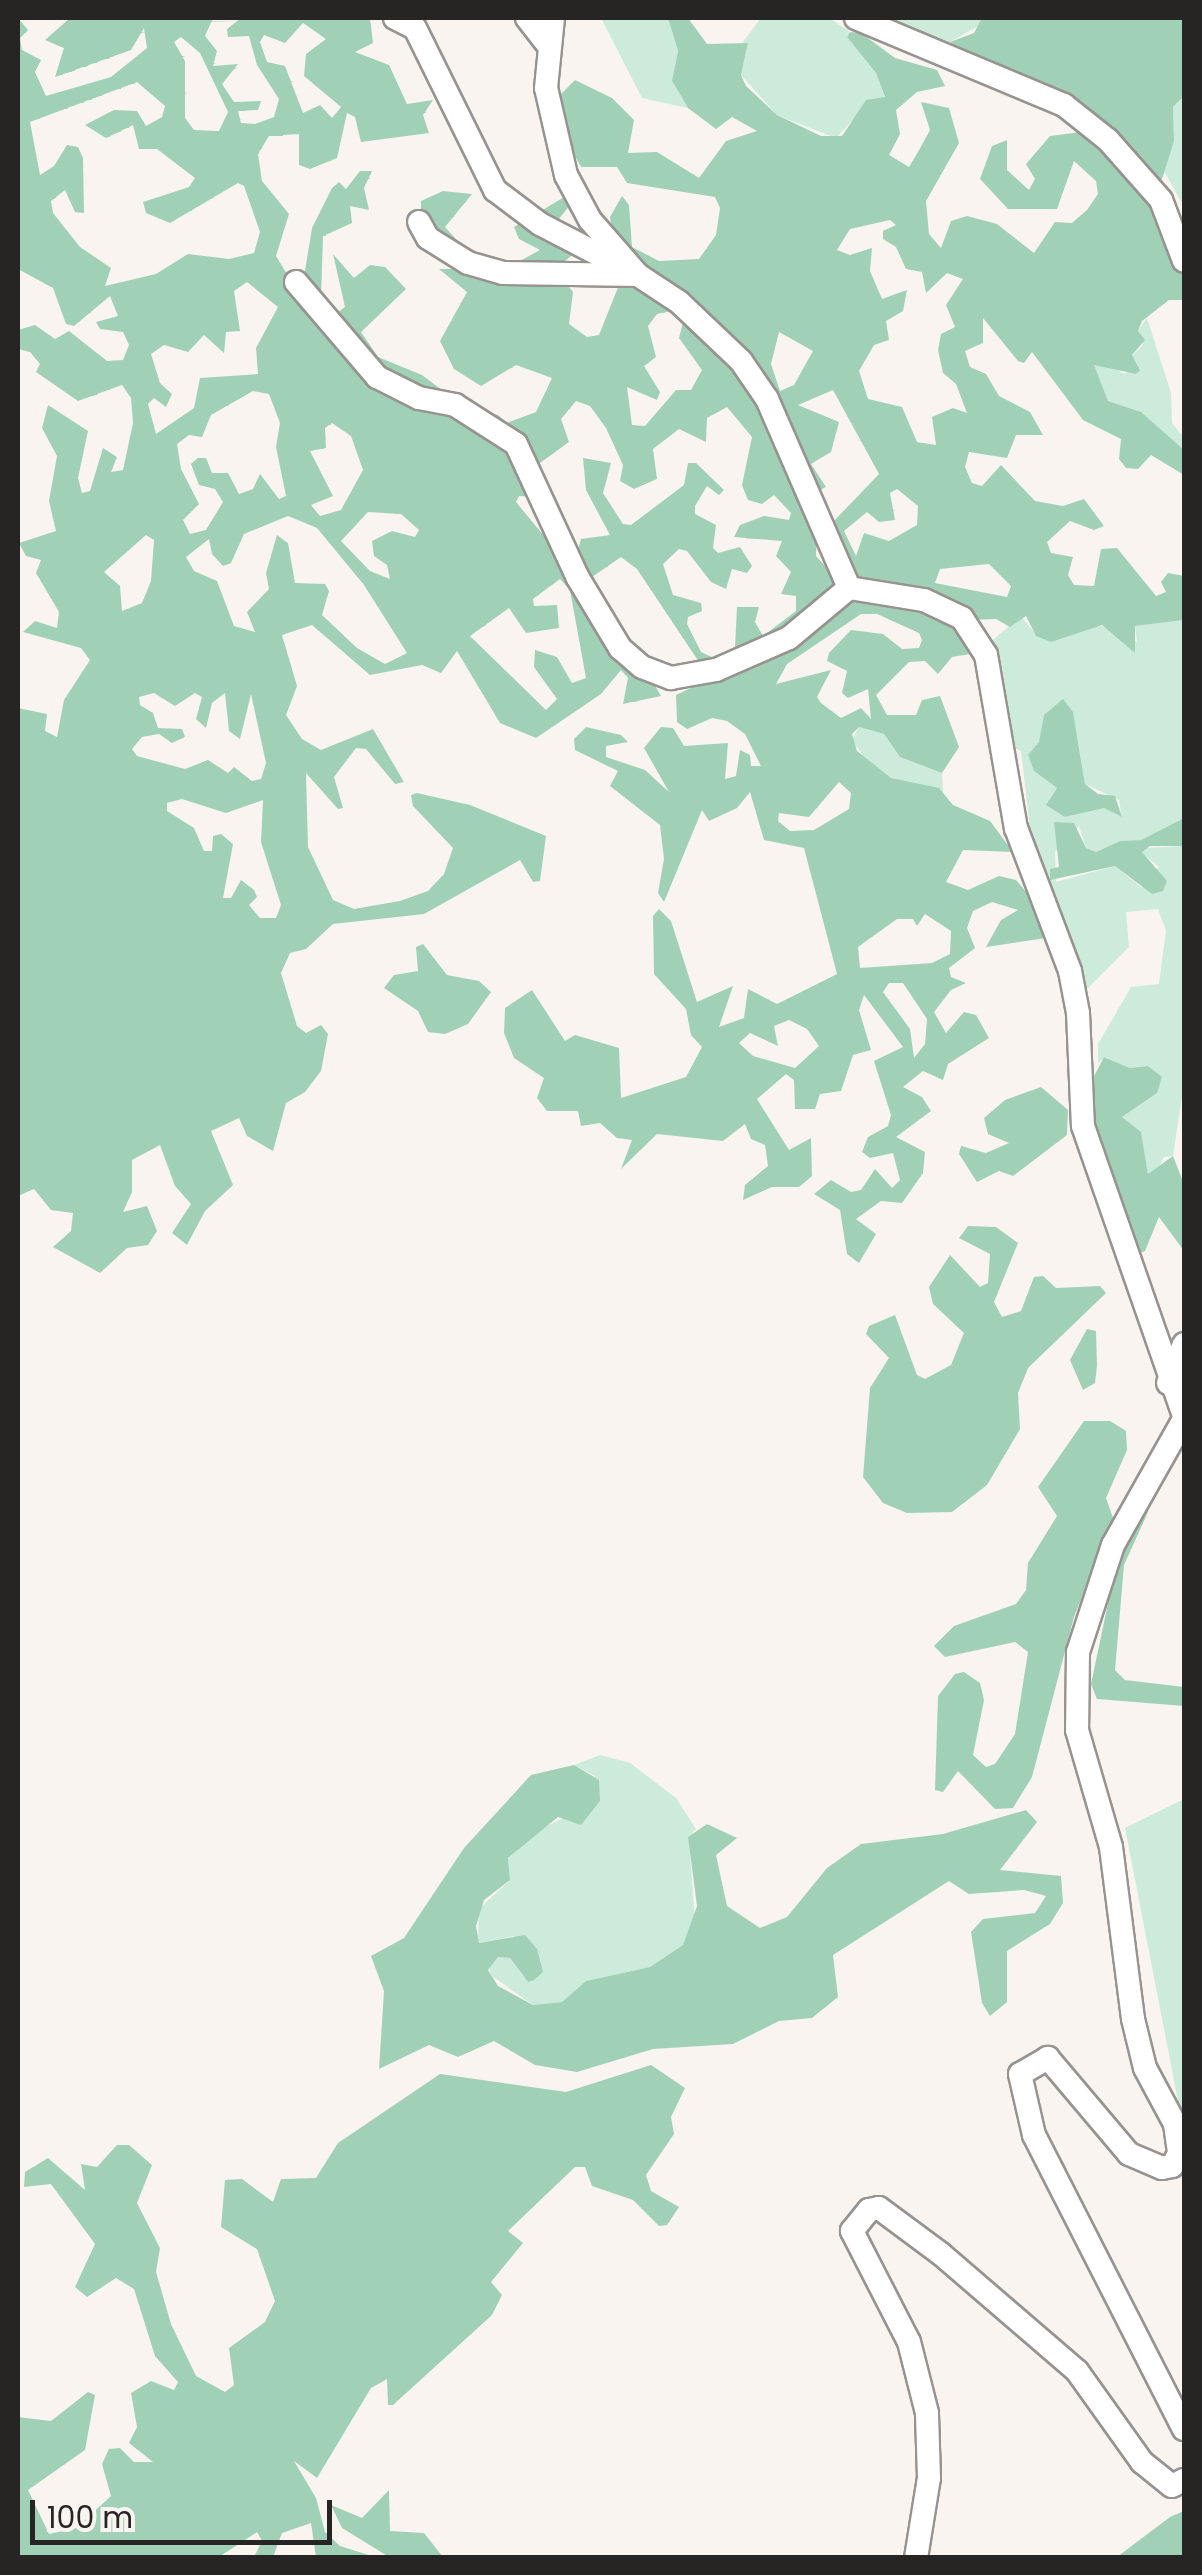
<!DOCTYPE html>
<style>
body{margin:0}
#map{position:relative;width:1202px;height:2575px;overflow:hidden;background:#f9f4f0;font-family:Poppins,sans-serif}
div>[style]{position:absolute}
.green>*{inset:0;background:#ccebda}
.forest>*{inset:0;background:#a0d1b7}
.roads{filter:drop-shadow(2px 0 #97938f) drop-shadow(-2px 0 #97938f) drop-shadow(0 2px #97938f) drop-shadow(0 -2px #97938f)}
.minor>*{height:22px;margin:-11px;padding:0 11px;transform-origin:11px;border-radius:11px;background:#fff}
span{translate:-50% -50%;white-space:nowrap;text-align:center;line-height:1.15;-webkit-text-stroke:8px #f9f4f0;paint-order:stroke}
.frame{position:absolute;inset:0;border:20px solid #272524;pointer-events:none}
.scale{position:absolute;left:30px;top:2500px;width:302px;height:45px;box-sizing:border-box;border:5px solid #272524;border-top:0;padding-left:12px;font-size:30px;line-height:35px;white-space:nowrap;color:#272524;-webkit-text-stroke:8px #f9f4f0;paint-order:stroke}
</style>
<div id="map">
<div class="green">
<div style="clip-path:polygon(601px 18px,668px 18px,678px 51px,672px 81px,688px 108px,642px 98px)"></div>
<div style="clip-path:polygon(761px 18px,829px 18px,850px 32px,847px 37px,876px 73px,885px 98px,872px 99px,836px 138px,777px 115px,741px 75px,748px 44px,743px 42px)"></div>
<div style="clip-path:polygon(865px 18px,982px 18px,982px 24px,950px 42px,952px 48px)"></div>
<div style="clip-path:polygon(1184px 96px,1184px 207px,1163px 169px,1174px 141px,1173px 107px)"></div>
<div style="clip-path:polygon(1147px 318px,1171px 393px,1172px 423px,1184px 438px,1184px 450px,1135px 410px,1108px 401px,1095px 371px,1094px 364px,1105px 364px,1125px 374px,1138px 365px,1132px 356px,1143px 345px,1138px 331px)"></div>
<div style="clip-path:polygon(evenodd,1021px 616px,1033px 631px,1061px 639px,1097px 624px,1137px 642px,1135px 626px,1184px 620px,1184px 818px,1141px 840px,1120px 841px,1096px 852px,1086px 848px,1079px 826px,1055px 852px,1056px 882px,1115px 866px,1142px 888px,1159px 867px,1142px 853px,1145px 848px,1184px 846px,1184px 1083px,1173px 1156px,1164px 1157px,1157px 1172px,1148px 1174px,1141px 1133px,1122px 1117px,1157px 1093px,1148px 1066px,1130px 1068px,1105px 1057px,1098px 1063px,1098px 1044px,1131px 987px,1159px 984px,1166px 931px,1158px 909px,1126px 912px,1129px 947px,1084px 992px,1031px 836px,1021px 751px,1010px 746px,992px 650px,993px 640px,1021px 616px,1077px 734px,1085px 784px,1119px 800px,1122px 817px,1104px 807px,1065px 817px,1049px 800px,1057px 788px,1034px 771px,1028px 755px,1039px 742px,1077px 734px)"></div>
<div style="clip-path:polygon(859px 727px,884px 734px,900px 757px,942px 773px,943px 792px,891px 778px,866px 760px,852px 740px)"></div>
<div style="clip-path:polygon(600px 1755px,630px 1763px,676px 1798px,696px 1829px,689px 1837px,695px 1923px,683px 1945px,650px 1967px,586px 1981px,562px 2002px,533px 2005px,491px 1975px,489px 1964px,498px 1957px,510px 1958px,524px 1978px,514px 1936px,478px 1943px,479px 1909px,510px 1880px,508px 1859px,538px 1830px,600px 1801px,595px 1776px,574px 1765px)"></div>
<div style="clip-path:polygon(1184px 1799px,1184px 2132px,1125px 1828px)"></div>
</div>
<div class="forest">
<div style="clip-path:polygon(evenodd,18px 18px,28px 30px,20px 38px,22px 50px,41px 60px,35px 72px,46px 96px,111px 77px,147px 48px,144px 28px,131px 50px,55px 77px,64px 48px,45px 40px,70px 18px,213px 18px,205px 36px,217px 51px,213px 66px,238px 64px,222px 84px,234px 102px,261px 101px,258px 110px,238px 111px,241px 123px,255px 124px,274px 117px,279px 99px,257px 65px,249px 36px,228px 37px,227px 29px,241px 18px,370px 18px,373px 43px,355px 52px,389px 65px,407px 104px,433px 100px,423px 115px,429px 133px,361px 142px,355px 117px,347px 113px,337px 158px,310px 169px,299px 165px,299px 134px,269px 136px,258px 154px,262px 181px,289px 214px,276px 256px,296px 289px,303px 283px,312px 228px,332px 188px,339px 182px,346px 189px,360px 171px,372px 171px,364px 188px,369px 210px,350px 206px,352px 223px,323px 236px,321px 297px,338px 312px,345px 307px,333px 254px,354px 278px,370px 265px,385px 267px,406px 289px,361px 332px,378px 357px,422px 375px,468px 410px,498px 415px,507px 423px,536px 412px,552px 378px,516px 365px,481px 386px,454px 369px,440px 341px,467px 292px,439px 269px,459px 269px,421px 219px,421px 201px,443px 191px,472px 194px,445px 227px,481px 267px,516px 263px,540px 250px,519px 239px,514px 227px,566px 196px,570px 205px,554px 225px,576px 252px,555px 269px,573px 292px,569px 324px,587px 337px,599px 335px,619px 285px,610px 217px,622px 196px,629px 205px,632px 247px,659px 261px,699px 259px,716px 235px,720px 208px,715px 197px,627px 183px,617px 167px,581px 167px,569px 145px,559px 96px,575px 80px,612px 98px,634px 120px,628px 153px,657px 152px,699px 178px,726px 141px,757px 131px,732px 117px,716px 129px,688px 108px,672px 81px,678px 51px,668px 18px,688px 18px,707px 44px,748px 43px,741px 75px,746px 86px,777px 115px,821px 136px,842px 136px,866px 100px,885px 97px,876px 73px,847px 37px,850px 32px,861px 33px,895px 58px,937px 70px,945px 86px,917px 92px,896px 110px,900px 134px,889px 155px,909px 167px,918px 152px,930px 130px,921px 102px,949px 108px,959px 143px,926px 201px,929px 234px,941px 248px,951px 221px,967px 216px,997px 224px,1034px 253px,1055px 222px,1072px 223px,1087px 210px,1098px 194px,1096px 181px,1074px 161px,1057px 209px,1008px 209px,980px 179px,992px 146px,1007px 140px,1007px 170px,1029px 190px,1035px 179px,1026px 164px,1050px 136px,1081px 132px,1122px 150px,950px 42px,974px 33px,982px 18px,1184px 18px,1184px 96px,1173px 107px,1174px 141px,1153px 208px,1184px 276px,1184px 300px,1169px 300px,1142px 321px,1138px 331px,1145px 340px,1132px 355px,1140px 370px,1136px 374px,1094px 365px,1108px 401px,1141px 412px,1184px 450px,1184px 475px,1151px 455px,1138px 469px,1126px 468px,1119px 459px,1121px 439px,1083px 420px,1032px 352px,1024px 363px,1018px 361px,983px 318px,983px 343px,965px 351px,970px 367px,986px 374px,999px 396px,1030px 412px,1043px 435px,1016px 435px,1007px 458px,969px 452px,965px 467px,972px 483px,982px 486px,1001px 465px,1035px 501px,1063px 506px,1084px 499px,1104px 526px,1094px 530px,1070px 521px,1047px 542px,1051px 553px,1073px 557px,1068px 575px,1074px 585px,1094px 586px,1101px 549px,1117px 548px,1156px 596px,1166px 592px,1161px 582px,1168px 573px,1184px 576px,1184px 620px,1135px 626px,1135px 653px,1102px 625px,1051px 642px,1036px 636px,1026px 616px,1010px 627px,996px 619px,968px 620px,970px 654px,952px 657px,938px 674px,925px 661px,909px 662px,876px 695px,887px 715px,916px 715px,922px 700px,940px 696px,959px 747px,942px 773px,900px 757px,884px 734px,859px 727px,852px 734px,857px 751px,891px 778px,939px 788px,953px 805px,990px 821px,1013px 852px,963px 850px,946px 882px,968px 890px,999px 876px,1016px 880px,1041px 909px,1046px 938px,986px 947px,1001px 920px,1018px 910px,992px 902px,973px 911px,967px 928px,975px 948px,949px 968px,951px 977px,966px 983px,951px 990px,934px 1012px,946px 1033px,964px 1012px,976px 1015px,989px 1038px,948px 1064px,943px 1080px,923px 1071px,903px 1087px,922px 1097px,931px 1111px,896px 1137px,925px 1152px,923px 1173px,902px 1203px,881px 1201px,856px 1219px,876px 1234px,859px 1263px,847px 1254px,840px 1210px,814px 1194px,831px 1180px,851px 1192px,861px 1190px,875px 1169px,892px 1188px,900px 1180px,893px 1153px,870px 1158px,862px 1152px,868px 1137px,888px 1126px,891px 1115px,874px 1061px,903px 1047px,864px 995px,859px 1010px,871px 1050px,853px 1055px,841px 1091px,820px 1094px,815px 1109px,795px 1109px,794px 1080px,786px 1074px,757px 1099px,789px 1150px,811px 1138px,812px 1176px,799px 1187px,772px 1187px,743px 1200px,745px 1185px,768px 1166px,765px 1145px,751px 1139px,745px 1124px,723px 1141px,657px 1134px,621px 1169px,632px 1140px,617px 1138px,600px 1123px,581px 1126px,578px 1111px,547px 1111px,537px 1098px,544px 1078px,514px 1058px,504px 1033px,505px 1008px,532px 990px,565px 1041px,575px 1035px,619px 1048px,621px 1098px,686px 1077px,702px 1047px,691px 1035px,686px 1009px,654px 974px,653px 916px,659px 909px,671px 921px,697px 1002px,733px 986px,719px 1027px,744px 1018px,748px 989px,777px 1004px,837px 974px,804px 848px,764px 840px,750px 792px,737px 808px,709px 821px,702px 810px,664px 902px,658px 893px,664px 859px,660px 825px,610px 786px,618px 771px,575px 750px,574px 739px,586px 727px,621px 735px,628px 742px,606px 746px,606px 757px,645px 770px,669px 792px,644px 748px,661px 727px,673px 728px,684px 746px,728px 743px,725px 779px,736px 776px,740px 750px,750px 755px,751px 766px,761px 766px,745px 734px,727px 721px,712px 718px,687px 729px,677px 722px,676px 695px,706px 681px,701px 665px,637px 569px,621px 557px,592px 577px,661px 696px,623px 704px,628px 678px,621px 670px,601px 694px,536px 738px,500px 723px,457px 651px,441px 673px,422px 665px,370px 675px,312px 625px,282px 635px,297px 686px,286px 715px,302px 739px,321px 750px,373px 729px,404px 782px,395px 784px,366px 749px,356px 748px,334px 777px,343px 808px,338px 809px,306px 773px,308px 847px,333px 900px,354px 909px,400px 901px,428px 891px,444px 874px,453px 848px,413px 806px,411px 795px,417px 793px,470px 805px,546px 836px,540px 881px,533px 882px,520px 860px,424px 914px,333px 924px,306px 949px,290px 953px,281px 973px,297px 1026px,306px 1033px,321px 1025px,328px 1034px,321px 1071px,305px 1092px,286px 1103px,273px 1151px,247px 1136px,239px 1118px,211px 1131px,233px 1185px,205px 1211px,187px 1245px,172px 1233px,191px 1204px,175px 1186px,160px 1145px,132px 1160px,132px 1192px,123px 1212px,147px 1206px,157px 1231px,148px 1245px,127px 1248px,100px 1273px,53px 1247px,71px 1231px,73px 1213px,51px 1210px,34px 1189px,18px 1196px,18px 708px,47px 714px,45px 731px,57px 737px,64px 700px,90px 660px,81px 648px,23px 632px,35px 621px,57px 628px,59px 612px,36px 573px,41px 560px,26px 556px,19px 543px,56px 531px,49px 501px,57px 456px,42px 428px,48px 405px,88px 431px,78px 478px,82px 493px,90px 491px,103px 448px,117px 457px,111px 472px,123px 470px,133px 423px,131px 398px,122px 385px,78px 401px,36px 372px,40px 364px,30px 352px,18px 349px,18px 330px,35px 325px,55px 339px,69px 331px,107px 361px,123px 360px,129px 345px,123px 332px,100px 329px,96px 322px,118px 316px,110px 296px,74px 326px,66px 324px,53px 288px,18px 269px,18px 18px,303px 23px,326px 39px,306px 54px,304px 76px,341px 107px,332px 118px,320px 105px,303px 113px,285px 66px,267px 62px,260px 42px,264px 35px,285px 43px,303px 23px,18px 18px,181px 37px,200px 53px,228px 112px,219px 131px,194px 130px,185px 118px,185px 61px,174px 42px,181px 37px,18px 18px,137px 82px,165px 106px,162px 117px,146px 126px,137px 111px,114px 110px,85px 125px,106px 138px,133px 125px,139px 149px,157px 149px,195px 178px,189px 187px,143px 202px,146px 213px,170px 223px,238px 183px,244px 186px,260px 232px,254px 253px,229px 259px,188px 254px,156px 274px,105px 286px,111px 268px,80px 247px,53px 213px,51px 201px,65px 190px,75px 212px,84px 213px,83px 158px,78px 147px,67px 145px,54px 166px,40px 175px,30px 122px,137px 82px,18px 18px,890px 220px,896px 225px,883px 231px,883px 239px,896px 247px,906px 269px,922px 272px,926px 293px,947px 273px,963px 279px,946px 305px,955px 327px,941px 334px,938px 350px,943px 373px,956px 384px,967px 413px,953px 408px,932px 417px,936px 445px,917px 442px,902px 407px,868px 399px,859px 371px,874px 345px,889px 340px,886px 321px,903px 311px,907px 290px,882px 299px,870px 271px,872px 248px,850px 255px,837px 250px,850px 229px,890px 220px,18px 18px,247px 282px,278px 307px,256px 348px,258px 374px,200px 378px,194px 408px,156px 434px,148px 404px,154px 398px,166px 407px,172px 394px,160px 383px,151px 354px,164px 345px,188px 352px,204px 335px,224px 353px,226px 332px,240px 331px,234px 291px,247px 282px,18px 18px,675px 310px,683px 322px,679px 338px,702px 370px,691px 390px,676px 390px,645px 426px,632px 425px,627px 387px,657px 400px,660px 392px,644px 366px,656px 357px,648px 326px,657px 314px,675px 310px,18px 18px,779px 332px,813px 351px,794px 385px,780px 391px,771px 364px,779px 332px,18px 18px,833px 390px,879px 474px,833px 522px,849px 572px,860px 579px,844px 587px,816px 556px,818px 491px,826px 487px,811px 464px,831px 452px,839px 422px,798px 405px,833px 390px,18px 18px,253px 391px,269px 394px,280px 423px,276px 447px,286px 496px,279px 499px,260px 474px,253px 489px,239px 494px,228px 473px,212px 473px,206px 458px,198px 458px,191px 464px,199px 485px,215px 489px,223px 502px,206px 530px,190px 534px,183px 520px,199px 504px,181px 469px,177px 444px,189px 435px,202px 437px,211px 415px,253px 391px,18px 18px,576px 401px,590px 406px,606px 428px,623px 465px,620px 481px,634px 489px,657px 479px,653px 449px,679px 429px,706px 442px,707px 418px,727px 407px,752px 437px,742px 485px,748px 500px,762px 504px,774px 495px,791px 513px,789px 520px,764px 516px,740px 525px,734px 537px,782px 541px,776px 556px,791px 572px,781px 594px,796px 596px,796px 611px,763px 636px,755px 622px,759px 607px,737px 607px,735px 647px,714px 658px,701px 652px,687px 624px,688px 617px,702px 611px,701px 603px,673px 595px,663px 564px,679px 549px,687px 551px,711px 582px,726px 589px,732px 569px,747px 573px,752px 566px,740px 547px,718px 553px,713px 548px,716px 525px,695px 514px,695px 506px,707px 486px,719px 495px,724px 490px,696px 463px,688px 463px,684px 485px,631px 525px,623px 524px,603px 493px,611px 463px,583px 458px,586px 490px,610px 535px,581px 539px,577px 554px,559px 554px,516px 502px,519px 496px,536px 497px,540px 463px,569px 442px,561px 419px,576px 401px,18px 18px,332px 423px,351px 436px,363px 470px,341px 510px,320px 516px,311px 505px,333px 496px,310px 451px,326px 448px,325px 428px,332px 423px,18px 18px,897px 489px,918px 506px,917px 525px,889px 541px,864px 533px,856px 556px,844px 531px,867px 512px,879px 522px,895px 520px,890px 493px,897px 489px,18px 18px,368px 512px,401px 514px,419px 530px,415px 537px,392px 531px,372px 541px,374px 556px,387px 565px,390px 579px,370px 571px,341px 541px,368px 512px,18px 18px,288px 516px,317px 528px,364px 585px,407px 653px,385px 664px,357px 648px,322px 615px,329px 591px,325px 584px,295px 583px,288px 543px,277px 535px,266px 573px,269px 589px,247px 612px,255px 632px,234px 626px,217px 581px,194px 571px,186px 557px,209px 539px,212px 554px,223px 566px,231px 563px,244px 534px,288px 516px,18px 18px,146px 535px,154px 540px,151px 581px,142px 603px,122px 611px,120px 586px,104px 572px,146px 535px,18px 18px,989px 564px,1011px 586px,1007px 597px,935px 583px,940px 569px,989px 564px,18px 18px,560px 579px,570px 590px,586px 678px,572px 683px,557px 657px,535px 650px,534px 667px,557px 699px,546px 710px,470px 636px,509px 608px,526px 633px,559px 628px,557px 605px,534px 606px,533px 599px,560px 579px,18px 18px,861px 614px,877px 614px,919px 633px,922px 640px,919px 648px,902px 649px,883px 634px,851px 630px,829px 653px,827px 661px,847px 671px,842px 693px,848px 698px,868px 689px,871px 719px,861px 708px,841px 718px,821px 703px,817px 697px,831px 670px,776px 684px,787px 664px,861px 614px,18px 18px,154px 693px,175px 706px,195px 693px,202px 697px,196px 719px,206px 728px,212px 703px,225px 693px,229px 731px,240px 739px,251px 694px,266px 763px,261px 779px,252px 781px,234px 767px,228px 773px,208px 760px,185px 769px,137px 756px,132px 749px,142px 737px,159px 734px,172px 743px,185px 737px,182px 729px,158px 728px,153px 713px,140px 705px,139px 697px,154px 693px,18px 18px,839px 782px,851px 793px,849px 809px,814px 830px,790px 831px,778px 821px,779px 813px,809px 817px,839px 782px,18px 18px,182px 799px,226px 813px,263px 800px,261px 842px,281px 905px,276px 918px,260px 918px,249px 905px,257px 897px,254px 890px,241px 880px,231px 898px,223px 898px,233px 844px,221px 834px,213px 836px,212px 851px,204px 851px,194px 828px,167px 811px,167px 803px,182px 799px,18px 18px,925px 914px,951px 931px,950px 954px,932px 963px,860px 968px,858px 947px,897px 919px,913px 919px,917px 926px,925px 914px,18px 18px,889px 983px,903px 983px,927px 1019px,925px 1044px,914px 1058px,910px 1029px,883px 992px,889px 983px,18px 18px,789px 1020px,807px 1029px,819px 1046px,795px 1068px,753px 1056px,739px 1043px,750px 1033px,778px 1046px,774px 1026px,789px 1020px)"></div>
<div style="clip-path:polygon(1063px 699px,1073px 712px,1085px 784px,1098px 794px,1115px 796px,1122px 817px,1104px 808px,1065px 817px,1046px 805px,1057px 788px,1034px 771px,1028px 755px,1039px 742px,1044px 715px)"></div>
<div style="clip-path:polygon(1184px 818px,1184px 846px,1150px 846px,1142px 852px,1167px 881px,1163px 891px,1152px 894px,1115px 866px,1050px 880px,1050px 869px,1059px 867px,1054px 822px,1074px 823px,1086px 848px,1096px 852px,1120px 841px,1141px 840px)"></div>
<div style="clip-path:polygon(423px 944px,447px 975px,479px 981px,491px 992px,468px 1024px,445px 1034px,428px 1032px,418px 1011px,384px 988px,394px 975px,418px 971px,416px 947px)"></div>
<div style="clip-path:polygon(1104px 1057px,1130px 1068px,1148px 1066px,1162px 1077px,1157px 1093px,1122px 1117px,1141px 1132px,1148px 1174px,1173px 1156px,1184px 1184px,1184px 1251px,1159px 1217px,1145px 1251px,1133px 1256px,1096px 1143px,1092px 1080px)"></div>
<div style="clip-path:polygon(1041px 1087px,1068px 1110px,1067px 1135px,1013px 1176px,999px 1171px,977px 1182px,959px 1154px,961px 1146px,986px 1153px,1009px 1143px,988px 1134px,984px 1118px,1005px 1100px)"></div>
<div style="clip-path:polygon(968px 1226px,996px 1227px,1018px 1243px,994px 1302px,1002px 1317px,1021px 1311px,1034px 1277px,1043px 1276px,1056px 1288px,1100px 1286px,1106px 1293px,1028px 1368px,1018px 1393px,1020px 1429px,987px 1485px,952px 1512px,907px 1513px,883px 1503px,863px 1477px,870px 1388px,889px 1358px,866px 1334px,869px 1326px,895px 1315px,917px 1375px,925px 1379px,951px 1365px,964px 1333px,933px 1304px,929px 1287px,950px 1255px,980px 1287px,988px 1283px,990px 1254px,959px 1238px)"></div>
<div style="clip-path:polygon(1087px 1329px,1096px 1331px,1097px 1366px,1095px 1383px,1083px 1390px,1070px 1360px)"></div>
<div style="clip-path:polygon(1084px 1421px,1110px 1421px,1126px 1431px,1127px 1450px,1106px 1498px,1113px 1518px,1074px 1617px,1032px 1777px,1013px 1808px,995px 1809px,958px 1771px,943px 1792px,935px 1790px,938px 1696px,955px 1674px,964px 1672px,980px 1683px,984px 1700px,973px 1755px,986px 1767px,995px 1764px,1015px 1734px,1028px 1652px,1015px 1642px,945px 1657px,934px 1646px,954px 1626px,1016px 1604px,1026px 1590px,1028px 1563px,1057px 1516px,1038px 1487px)"></div>
<div style="clip-path:polygon(1149px 1510px,1124px 1565px,1115px 1670px,1125px 1680px,1184px 1687px,1184px 1706px,1097px 1699px,1091px 1684px,1118px 1556px)"></div>
<div style="clip-path:polygon(574px 1765px,599px 1780px,600px 1801px,581px 1825px,558px 1817px,508px 1858px,510px 1880px,484px 1900px,476px 1926px,479px 1943px,525px 1935px,537px 1949px,543px 1972px,534px 1980px,528px 1982px,510px 1958px,498px 1957px,488px 1970px,498px 1986px,533px 2005px,562px 2002px,586px 1981px,650px 1967px,683px 1945px,697px 1906px,688px 1837px,707px 1824px,737px 1838px,716px 1855px,727px 1906px,760px 1928px,787px 1917px,827px 1868px,861px 1844px,943px 1834px,1026px 1810px,1037px 1822px,1000px 1870px,1061px 1876px,1063px 1903px,1050px 1924px,1007px 1951px,1007px 2002px,990px 2016px,982px 2003px,971px 1932px,983px 1919px,1035px 1913px,1046px 1896px,1024px 1890px,969px 1894px,949px 1881px,833px 1955px,838px 1997px,812px 2018px,779px 2021px,733px 2044px,653px 2049px,577px 2072px,535px 2065px,494px 2041px,458px 2057px,429px 2045px,379px 2069px,384px 1991px,371px 1956px,404px 1938px,464px 1848px,531px 1775px)"></div>
<div style="clip-path:polygon(651px 2065px,685px 2088px,671px 2117px,674px 2134px,646px 2175px,651px 2191px,679px 2207px,667px 2225px,659px 2226px,633px 2200px,592px 2186px,585px 2167px,575px 2167px,508px 2231px,523px 2243px,491px 2282px,502px 2295px,492px 2315px,393px 2405px,388px 2405px,387px 2379px,371px 2388px,317px 2478px,294px 2461px,316px 2498px,325px 2532px,340px 2546px,375px 2557px,316px 2557px,311px 2523px,282px 2533px,273px 2557px,254px 2557px,262px 2541px,257px 2532px,219px 2557px,18px 2557px,18px 2417px,51px 2421px,88px 2392px,95px 2395px,85px 2450px,28px 2490px,49px 2534px,76px 2528px,111px 2496px,102px 2464px,109px 2449px,120px 2448px,134px 2462px,153px 2462px,129px 2443px,137px 2427px,131px 2393px,151px 2381px,174px 2390px,178px 2382px,155px 2356px,134px 2289px,116px 2278px,87px 2297px,75px 2287px,95px 2244px,51px 2184px,24px 2187px,25px 2172px,48px 2158px,85px 2190px,81px 2164px,97px 2167px,117px 2145px,129px 2145px,152px 2165px,137px 2203px,160px 2248px,156px 2272px,171px 2324px,196px 2376px,225px 2392px,234px 2385px,229px 2348px,265px 2322px,275px 2301px,257px 2249px,221px 2227px,225px 2180px,242px 2179px,273px 2202px,281px 2179px,316px 2178px,338px 2143px,440px 2074px,566px 2092px)"></div>
<div style="clip-path:polygon(389px 2490px,390px 2531px,424px 2533px,443px 2557px,389px 2557px,342px 2528px,331px 2505px,362px 2518px)"></div>
<div style="clip-path:polygon(1184px 2511px,1184px 2557px,1117px 2557px,1170px 2517px)"></div>
</div>
<div class="roads">
<div class="minor">
<div style="left:395px;top:18px;width:22px;rotate:27deg"></div>
<div style="left:415px;top:28px;width:181px;rotate:63.7deg"></div>
<div style="left:495px;top:190px;width:56px;rotate:37.1deg"></div>
<div style="left:540px;top:224px;width:110px;rotate:27.5deg"></div>
<div style="left:638px;top:275px;width:73px;rotate:-131.1deg"></div>
<div style="left:590px;top:220px;width:51px;rotate:-118.1deg"></div>
<div style="left:566px;top:175px;width:89px;rotate:-102.9deg"></div>
<div style="left:546px;top:88px;width:70px;rotate:-84.3deg"></div>
<div style="left:527px;top:18px;width:31px;rotate:52deg"></div>
<div style="left:856px;top:18px;width:225px;rotate:22.7deg"></div>
<div style="left:1064px;top:105px;width:56px;rotate:38.5deg"></div>
<div style="left:1108px;top:140px;width:80px;rotate:48.5deg"></div>
<div style="left:1161px;top:200px;width:65px;rotate:69.3deg"></div>
<div style="left:419px;top:222px;width:18px;rotate:61deg"></div>
<div style="left:428px;top:238px;width:47px;rotate:32deg"></div>
<div style="left:468px;top:263px;width:36px;rotate:16deg"></div>
<div style="left:503px;top:273px;width:135px;rotate:0.8deg"></div>
<div style="left:638px;top:275px;width:49px;rotate:33.4deg"></div>
<div style="left:679px;top:302px;width:86px;rotate:43.6deg"></div>
<div style="left:741px;top:361px;width:46px;rotate:55.6deg"></div>
<div style="left:767px;top:399px;width:206px;rotate:66.5deg"></div>
<div style="left:296px;top:282px;width:125px;rotate:49.5deg"></div>
<div style="left:377px;top:377px;width:47px;rotate:26.6deg"></div>
<div style="left:419px;top:398px;width:37px;rotate:11deg"></div>
<div style="left:455px;top:405px;width:72px;rotate:32.6deg"></div>
<div style="left:516px;top:444px;width:148px;rotate:65.2deg"></div>
<div style="left:578px;top:578px;width:82px;rotate:59deg"></div>
<div style="left:620px;top:648px;width:29px;rotate:41deg"></div>
<div style="left:642px;top:667px;width:31px;rotate:21deg"></div>
<div style="left:671px;top:678px;width:46px;rotate:-10.1deg"></div>
<div style="left:716px;top:670px;width:80px;rotate:-23.7deg"></div>
<div style="left:789px;top:638px;width:78px;rotate:-39.8deg"></div>
<div style="left:849px;top:588px;width:76px;rotate:9.1deg"></div>
<div style="left:924px;top:600px;width:42px;rotate:25.3deg"></div>
<div style="left:962px;top:618px;width:44px;rotate:57deg"></div>
<div style="left:986px;top:655px;width:176px;rotate:80.2deg"></div>
<div style="left:1016px;top:828px;width:153px;rotate:69.3deg"></div>
<div style="left:1070px;top:971px;width:43px;rotate:79.2deg"></div>
<div style="left:1078px;top:1013px;width:113px;rotate:87.5deg"></div>
<div style="left:1083px;top:1126px;width:307px;rotate:70.8deg"></div>
<div style="left:1168px;top:1383px;width:42px;rotate:-67.7deg"></div>
<div style="left:1184px;top:1419px;width:145px;rotate:119.4deg"></div>
<div style="left:1113px;top:1545px;width:113px;rotate:108.1deg"></div>
<div style="left:1078px;top:1652px;width:78px;rotate:90.7deg"></div>
<div style="left:1077px;top:1730px;width:122px;rotate:73.8deg"></div>
<div style="left:1111px;top:1847px;width:173px;rotate:82.7deg"></div>
<div style="left:1133px;top:2019px;width:50px;rotate:76.2deg"></div>
<div style="left:1145px;top:2068px;width:64px;rotate:61.8deg"></div>
<div style="left:1175px;top:2124px;width:30px;rotate:82deg"></div>
<div style="left:1179px;top:2154px;width:14px;rotate:120deg"></div>
<div style="left:1172px;top:2166px;width:10px;rotate:169deg"></div>
<div style="left:1162px;top:2168px;width:36px;rotate:-157deg"></div>
<div style="left:1129px;top:2154px;width:126px;rotate:-130.2deg"></div>
<div style="left:1048px;top:2058px;width:32px;rotate:150deg"></div>
<div style="left:1020px;top:2074px;width:63px;rotate:77.1deg"></div>
<div style="left:1034px;top:2135px;width:330px;rotate:63deg"></div>
<div style="left:916px;top:2558px;width:81px;rotate:-80.8deg"></div>
<div style="left:929px;top:2478px;width:65px;rotate:-91.8deg"></div>
<div style="left:927px;top:2413px;width:73px;rotate:-104.2deg"></div>
<div style="left:909px;top:2342px;width:125px;rotate:-117.2deg"></div>
<div style="left:852px;top:2231px;width:27px;rotate:-51deg"></div>
<div style="left:869px;top:2210px;width:10px;rotate:-11deg"></div>
<div style="left:879px;top:2208px;width:77px;rotate:36.6deg"></div>
<div style="left:941px;top:2254px;width:179px;rotate:40.7deg"></div>
<div style="left:1077px;top:2371px;width:112px;rotate:54.5deg"></div>
<div style="left:1142px;top:2462px;width:38px;rotate:39deg"></div>
<div style="left:1172px;top:2486px;width:13px;rotate:-27deg"></div>
</div>
</div>
<div class="frame"></div>
<div class="scale">100 m</div>
</div>
